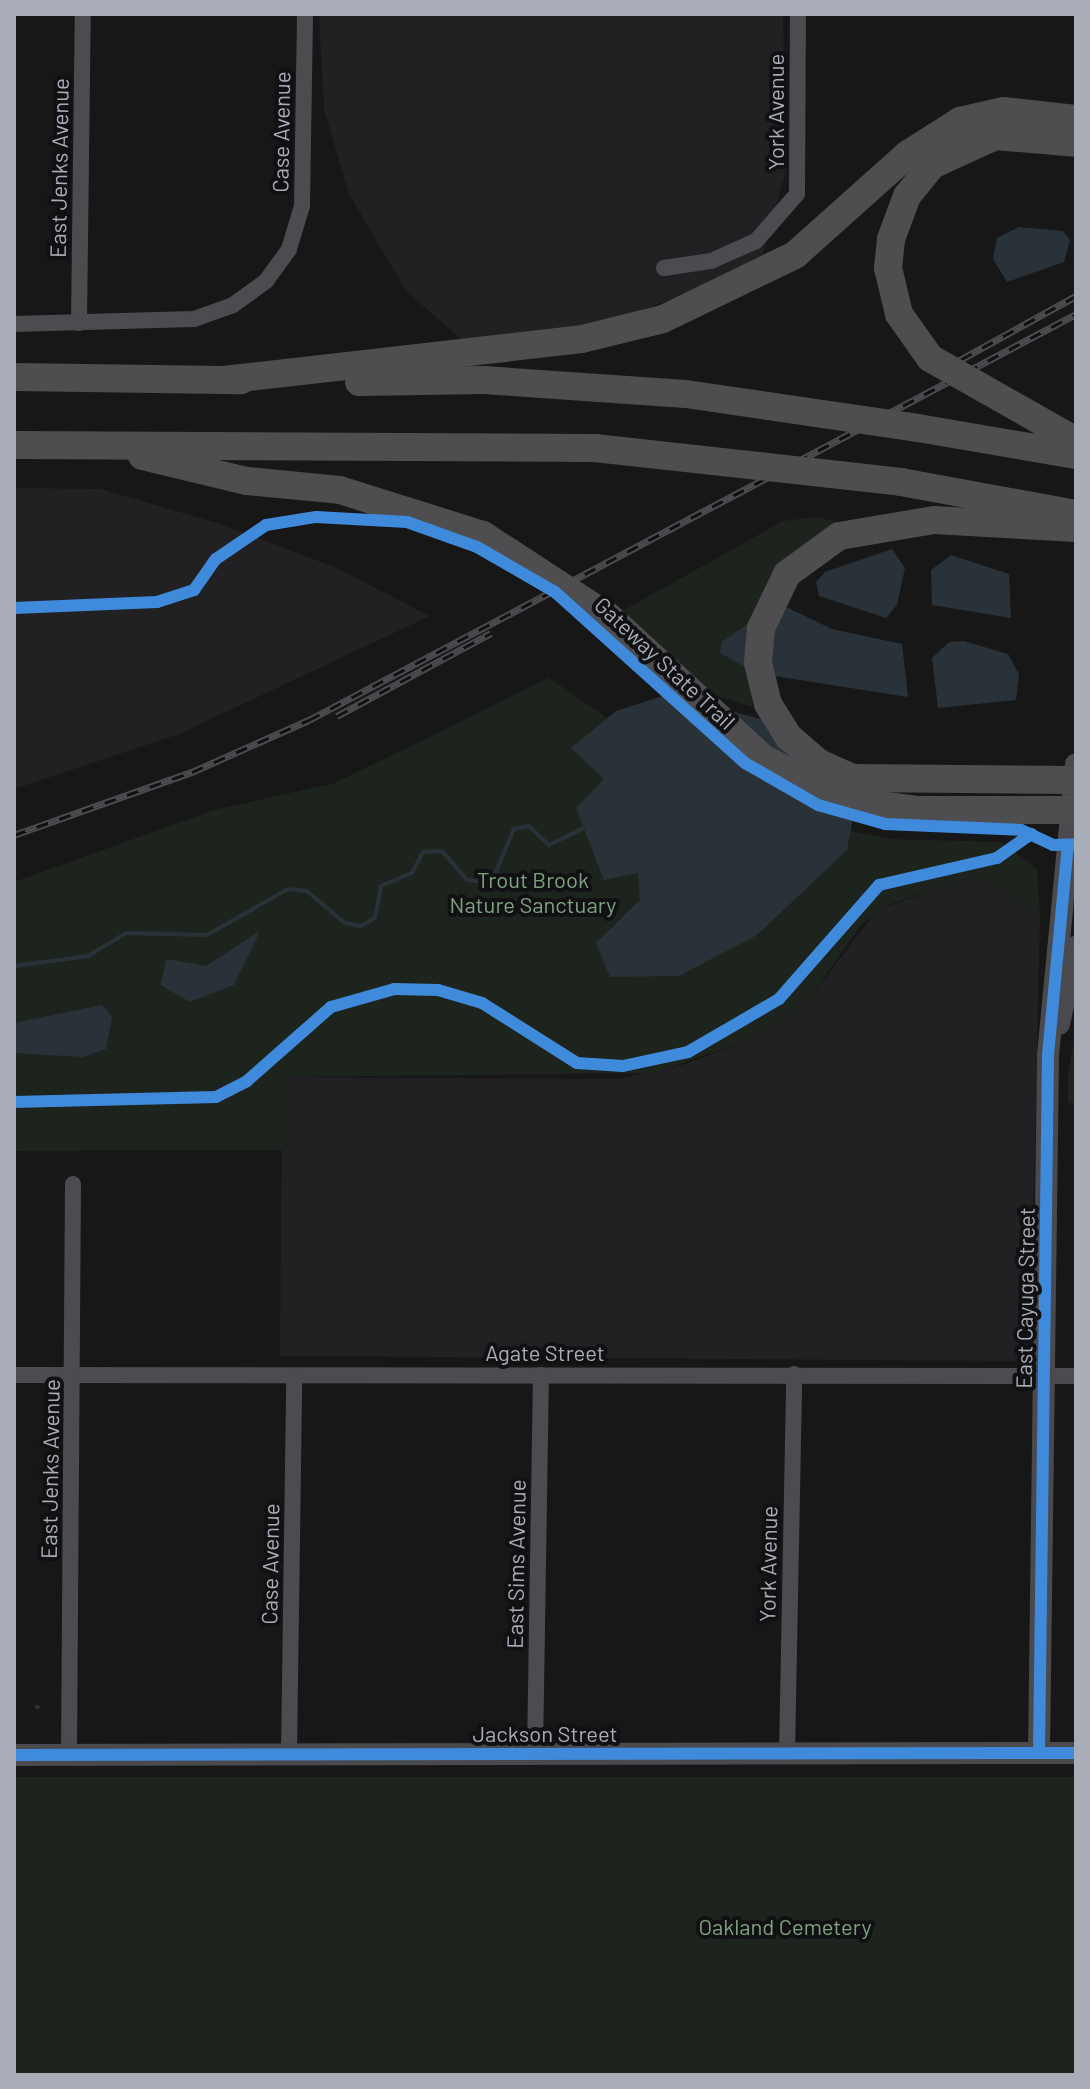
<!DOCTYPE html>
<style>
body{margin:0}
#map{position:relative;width:1090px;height:2089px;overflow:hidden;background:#171717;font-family:Barlow,sans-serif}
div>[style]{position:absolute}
.built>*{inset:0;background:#212123}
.green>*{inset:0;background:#1d241e;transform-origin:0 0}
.water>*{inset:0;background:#2a3239}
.stream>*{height:4px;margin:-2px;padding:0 2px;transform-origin:2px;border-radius:2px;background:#2a3239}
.street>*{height:16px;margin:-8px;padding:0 8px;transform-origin:8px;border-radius:8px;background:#4b4c50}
.secondary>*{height:22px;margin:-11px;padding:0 11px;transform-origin:11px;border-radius:11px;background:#4a4a4e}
.highway>*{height:28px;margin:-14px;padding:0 14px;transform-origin:14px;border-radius:14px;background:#4e4e51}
.rail>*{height:7px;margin-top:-3.5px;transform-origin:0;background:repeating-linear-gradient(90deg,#111113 0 12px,#4b4c4f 0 24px);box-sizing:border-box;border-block:2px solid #4b4c4f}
.highway-bridge>*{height:28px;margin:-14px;padding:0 14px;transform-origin:14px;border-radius:14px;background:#4e4e51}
.cycleway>*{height:12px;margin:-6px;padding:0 6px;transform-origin:6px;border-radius:6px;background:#408adc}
span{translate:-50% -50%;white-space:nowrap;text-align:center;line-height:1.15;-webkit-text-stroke:8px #111113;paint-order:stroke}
.street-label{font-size:22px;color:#a8adb8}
.park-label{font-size:22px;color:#7fa381}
.frame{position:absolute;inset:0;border:16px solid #a8adb8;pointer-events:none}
</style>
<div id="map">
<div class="built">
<div style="clip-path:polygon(319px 14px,783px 14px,786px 170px,763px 254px,754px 267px,594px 329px,461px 339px,407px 292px,349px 194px,324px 109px)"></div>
<div style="clip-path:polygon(14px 488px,101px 489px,217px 523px,332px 566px,430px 616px,179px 734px,14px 789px)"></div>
<div style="clip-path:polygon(975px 876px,1040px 915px,1030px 1361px,280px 1356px,282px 1077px,618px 1079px,686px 1064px,746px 1041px,806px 1003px,877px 910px)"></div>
</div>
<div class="green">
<div style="clip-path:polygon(816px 517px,851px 525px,814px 541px,744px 647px,753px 707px,697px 690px,619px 613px,783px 521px)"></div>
<div style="clip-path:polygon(549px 678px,687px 773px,827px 826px,890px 839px,1001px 842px,1037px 869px,1040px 915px,975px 876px,885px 906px,861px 925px,806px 1003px,746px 1041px,653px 1073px,283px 1077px,284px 1150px,14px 1151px,14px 882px,214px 810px,335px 783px)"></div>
<div style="clip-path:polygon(1076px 1029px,1076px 1103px,1068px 1103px,1068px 1073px)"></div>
<div style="left:1076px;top:1777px;width:298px;height:1062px;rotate:90deg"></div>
</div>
<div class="water">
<div style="clip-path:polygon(1019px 227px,1063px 231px,1070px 240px,1064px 262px,1007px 282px,993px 259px,997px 238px)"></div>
<div style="clip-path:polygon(892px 549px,905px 568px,897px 605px,886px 618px,819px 596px,816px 582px,825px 572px)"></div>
<div style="clip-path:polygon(951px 555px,1009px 574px,1011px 618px,932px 605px,931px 570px)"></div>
<div style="clip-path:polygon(778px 603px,832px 629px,902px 644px,908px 697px,756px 673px,720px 653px,722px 642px)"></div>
<div style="clip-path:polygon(964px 641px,1008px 654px,1019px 674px,1016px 700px,938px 708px,932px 658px,949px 642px)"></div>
<div style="clip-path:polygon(669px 694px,775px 723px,847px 761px,860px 780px,847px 850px,757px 935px,679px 976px,610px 977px,596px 943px,640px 900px,638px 873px,604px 880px,576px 808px,604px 779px,571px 748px,616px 711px)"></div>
<div style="clip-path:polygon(260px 931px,234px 985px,190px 1002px,161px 985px,166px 959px,206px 966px)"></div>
<div style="clip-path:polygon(102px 1005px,112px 1017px,106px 1049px,83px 1057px,14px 1053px,14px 1023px)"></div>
</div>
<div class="stream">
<div style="left:14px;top:966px;width:75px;rotate:-7.7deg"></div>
<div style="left:88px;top:956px;width:44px;rotate:-31.2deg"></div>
<div style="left:126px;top:933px;width:81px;rotate:1.4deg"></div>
<div style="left:207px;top:935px;width:93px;rotate:-29.6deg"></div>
<div style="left:288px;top:889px;width:19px;rotate:6deg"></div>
<div style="left:307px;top:891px;width:50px;rotate:40.1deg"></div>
<div style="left:345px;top:923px;width:16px;rotate:11deg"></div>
<div style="left:361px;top:926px;width:16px;rotate:-30deg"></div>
<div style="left:375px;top:918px;width:33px;rotate:-79deg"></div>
<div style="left:381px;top:886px;width:34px;rotate:-23deg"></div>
<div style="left:412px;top:873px;width:24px;rotate:-62deg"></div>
<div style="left:423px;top:852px;width:19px;rotate:-3deg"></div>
<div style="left:442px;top:851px;width:38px;rotate:49deg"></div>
<div style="left:467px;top:880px;width:16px;rotate:7deg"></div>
<div style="left:483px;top:882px;width:14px;rotate:-34deg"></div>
<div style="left:495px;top:874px;width:49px;rotate:-67.1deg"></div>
<div style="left:514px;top:829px;width:15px;rotate:-11deg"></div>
<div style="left:529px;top:826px;width:28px;rotate:44deg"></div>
<div style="left:549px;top:845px;width:39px;rotate:-26deg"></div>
<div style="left:37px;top:1707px;width:1px"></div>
</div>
<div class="street">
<div style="left:664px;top:268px;width:48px;rotate:-8.5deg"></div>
<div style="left:711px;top:261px;width:49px;rotate:-24deg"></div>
<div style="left:756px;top:241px;width:62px;rotate:-48.9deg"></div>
<div style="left:797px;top:194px;width:180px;rotate:-89.7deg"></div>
<div style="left:79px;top:323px;width:309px;rotate:-89.3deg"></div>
<div style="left:14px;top:324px;width:180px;rotate:-1.6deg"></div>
<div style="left:194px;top:319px;width:41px;rotate:-19.7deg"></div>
<div style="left:233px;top:305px;width:41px;rotate:-36deg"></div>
<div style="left:266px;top:281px;width:39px;rotate:-54deg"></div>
<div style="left:289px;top:249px;width:45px;rotate:-73.2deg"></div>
<div style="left:302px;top:206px;width:192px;rotate:-89.1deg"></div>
<div style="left:14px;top:1375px;width:1062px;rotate:0.05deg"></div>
<div style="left:289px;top:1754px;width:378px;rotate:-89.2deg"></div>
<div style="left:535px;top:1754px;width:379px;rotate:-89.1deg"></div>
<div style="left:787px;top:1754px;width:380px;rotate:-88.9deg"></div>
<div style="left:69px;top:1755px;width:571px;rotate:-89.6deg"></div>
</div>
<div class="secondary">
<div style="left:1059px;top:1024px;width:79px;rotate:-77.6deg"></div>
<div style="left:1039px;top:1753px;width:698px;rotate:-89.26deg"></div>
<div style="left:1048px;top:1055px;width:292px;rotate:-84.5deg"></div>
<div style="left:14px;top:1755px;width:1062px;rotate:-0.11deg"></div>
</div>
<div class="highway">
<div style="left:899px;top:314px;width:47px;rotate:-103.4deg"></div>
<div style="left:888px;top:268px;width:29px;rotate:-84deg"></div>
<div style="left:891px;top:239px;width:46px;rotate:-69.6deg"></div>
<div style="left:907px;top:196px;width:40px;rotate:-51deg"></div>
<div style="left:932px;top:165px;width:69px;rotate:-24.7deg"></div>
<div style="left:995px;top:136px;width:81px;rotate:4.9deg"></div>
<div style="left:14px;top:377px;width:227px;rotate:0.8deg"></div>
<div style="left:223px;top:380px;width:361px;rotate:-6.5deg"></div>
<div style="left:582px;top:339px;width:83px;rotate:-13.9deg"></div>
<div style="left:663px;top:319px;width:147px;rotate:-25.9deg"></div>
<div style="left:795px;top:255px;width:152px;rotate:-41.8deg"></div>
<div style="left:908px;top:154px;width:62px;rotate:-32.4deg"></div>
<div style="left:960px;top:121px;width:44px;rotate:-13.1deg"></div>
<div style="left:1003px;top:111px;width:73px;rotate:6.3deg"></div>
<div style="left:359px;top:382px;width:125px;rotate:-0.9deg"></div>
<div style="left:484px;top:380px;width:202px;rotate:4deg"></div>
<div style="left:918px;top:428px;width:160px;rotate:9.7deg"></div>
<div style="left:14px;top:445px;width:581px;rotate:0.3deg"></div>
<div style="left:142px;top:456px;width:108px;rotate:13.4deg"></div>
<div style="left:247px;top:481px;width:93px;rotate:5.5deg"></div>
<div style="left:340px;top:490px;width:150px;rotate:17.5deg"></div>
<div style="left:1076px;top:528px;width:142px;rotate:-176.8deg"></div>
<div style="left:934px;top:520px;width:96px;rotate:170.4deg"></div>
<div style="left:839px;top:536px;width:64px;rotate:143.8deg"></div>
<div style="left:787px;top:574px;width:60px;rotate:115.7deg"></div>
<div style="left:761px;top:628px;width:35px;rotate:95deg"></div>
<div style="left:758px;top:663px;width:42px;rotate:76.3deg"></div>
<div style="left:768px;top:704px;width:39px;rotate:58deg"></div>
<div style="left:789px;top:737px;width:41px;rotate:41.1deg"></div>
<div style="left:820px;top:764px;width:36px;rotate:23deg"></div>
<div style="left:853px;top:778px;width:223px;rotate:0.5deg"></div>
<div style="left:918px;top:810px;width:158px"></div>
</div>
<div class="rail">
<div style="left:940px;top:371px;width:155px;rotate:-28.9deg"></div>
<div style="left:337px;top:716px;width:175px;rotate:-28.3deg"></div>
<div style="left:14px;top:835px;width:189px;rotate:-19.5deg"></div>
<div style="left:192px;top:772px;width:128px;rotate:-24deg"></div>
<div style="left:309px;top:720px;width:868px;rotate:-27.89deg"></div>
</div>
<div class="highway-bridge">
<div style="left:899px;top:314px;width:54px;rotate:54.8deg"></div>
<div style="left:930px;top:358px;width:168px;rotate:29.6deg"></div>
<div style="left:686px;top:394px;width:234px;rotate:8.3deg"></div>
<div style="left:595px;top:448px;width:308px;rotate:6.3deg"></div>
<div style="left:901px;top:482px;width:178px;rotate:10.4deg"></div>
<div style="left:483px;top:535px;width:150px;rotate:33.1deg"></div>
<div style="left:609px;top:617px;width:210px;rotate:42.5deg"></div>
<div style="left:764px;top:759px;width:97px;rotate:25.8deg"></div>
<div style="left:851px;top:801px;width:68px;rotate:7.7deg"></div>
</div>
<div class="cycleway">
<div style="left:14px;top:608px;width:143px;rotate:-2.4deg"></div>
<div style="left:157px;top:602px;width:39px;rotate:-18deg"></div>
<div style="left:194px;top:590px;width:38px;rotate:-55deg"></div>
<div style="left:216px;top:559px;width:60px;rotate:-34.2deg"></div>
<div style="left:266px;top:525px;width:51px;rotate:-9.1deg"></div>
<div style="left:316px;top:517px;width:91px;rotate:3.1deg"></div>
<div style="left:407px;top:522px;width:74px;rotate:19.7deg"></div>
<div style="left:477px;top:547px;width:90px;rotate:30deg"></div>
<div style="left:555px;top:592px;width:256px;rotate:42deg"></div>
<div style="left:745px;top:763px;width:84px;rotate:29.9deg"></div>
<div style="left:818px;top:805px;width:70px;rotate:15.8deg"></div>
<div style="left:885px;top:824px;width:136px;rotate:2.5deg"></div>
<div style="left:1021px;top:830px;width:35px;rotate:25deg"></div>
<div style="left:1053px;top:845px;width:23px;rotate:-2deg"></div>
<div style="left:14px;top:1102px;width:202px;rotate:-1.4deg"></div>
<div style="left:216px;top:1097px;width:35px;rotate:-27deg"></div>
<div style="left:247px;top:1081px;width:112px;rotate:-41.4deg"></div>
<div style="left:331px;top:1007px;width:66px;rotate:-15.9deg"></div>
<div style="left:394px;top:989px;width:44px;rotate:1.3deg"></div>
<div style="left:438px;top:990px;width:46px;rotate:16.5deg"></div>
<div style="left:482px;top:1003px;width:112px;rotate:32.3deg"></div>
<div style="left:577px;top:1063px;width:46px;rotate:3.7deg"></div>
<div style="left:623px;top:1066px;width:66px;rotate:-12.2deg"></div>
<div style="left:688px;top:1052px;width:105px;rotate:-30.2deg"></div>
<div style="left:779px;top:999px;width:152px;rotate:-48.7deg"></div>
<div style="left:879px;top:885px;width:121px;rotate:-12.9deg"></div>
<div style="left:997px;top:858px;width:42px;rotate:-35.2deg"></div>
<div style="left:1039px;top:1753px;width:698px;rotate:-89.26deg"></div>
<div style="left:1048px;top:1055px;width:211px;rotate:-84.6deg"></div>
<div style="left:14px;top:1755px;width:1062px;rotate:-0.11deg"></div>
</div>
<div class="street-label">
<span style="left:776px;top:112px;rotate:-90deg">York Avenue</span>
<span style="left:281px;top:132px;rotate:-89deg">Case Avenue</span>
<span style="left:59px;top:168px;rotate:-89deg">East Jenks Avenue</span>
<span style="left:665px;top:663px;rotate:43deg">Gateway State Trail</span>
<span style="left:1025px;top:1298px;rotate:-89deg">East Cayuga Street</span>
<span style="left:545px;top:1353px">Agate Street</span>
<span style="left:50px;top:1469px;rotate:-89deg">East Jenks Avenue</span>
<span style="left:270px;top:1564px;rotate:-89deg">Case Avenue</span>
<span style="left:516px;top:1564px;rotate:-89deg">East Sims Avenue</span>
<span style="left:768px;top:1564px;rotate:-89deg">York Avenue</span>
<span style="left:545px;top:1734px">Jackson Street</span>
</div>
<div class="park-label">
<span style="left:533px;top:892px">Trout Brook<br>Nature Sanctuary</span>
<span style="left:785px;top:1927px">Oakland Cemetery</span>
</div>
<div class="frame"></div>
</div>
